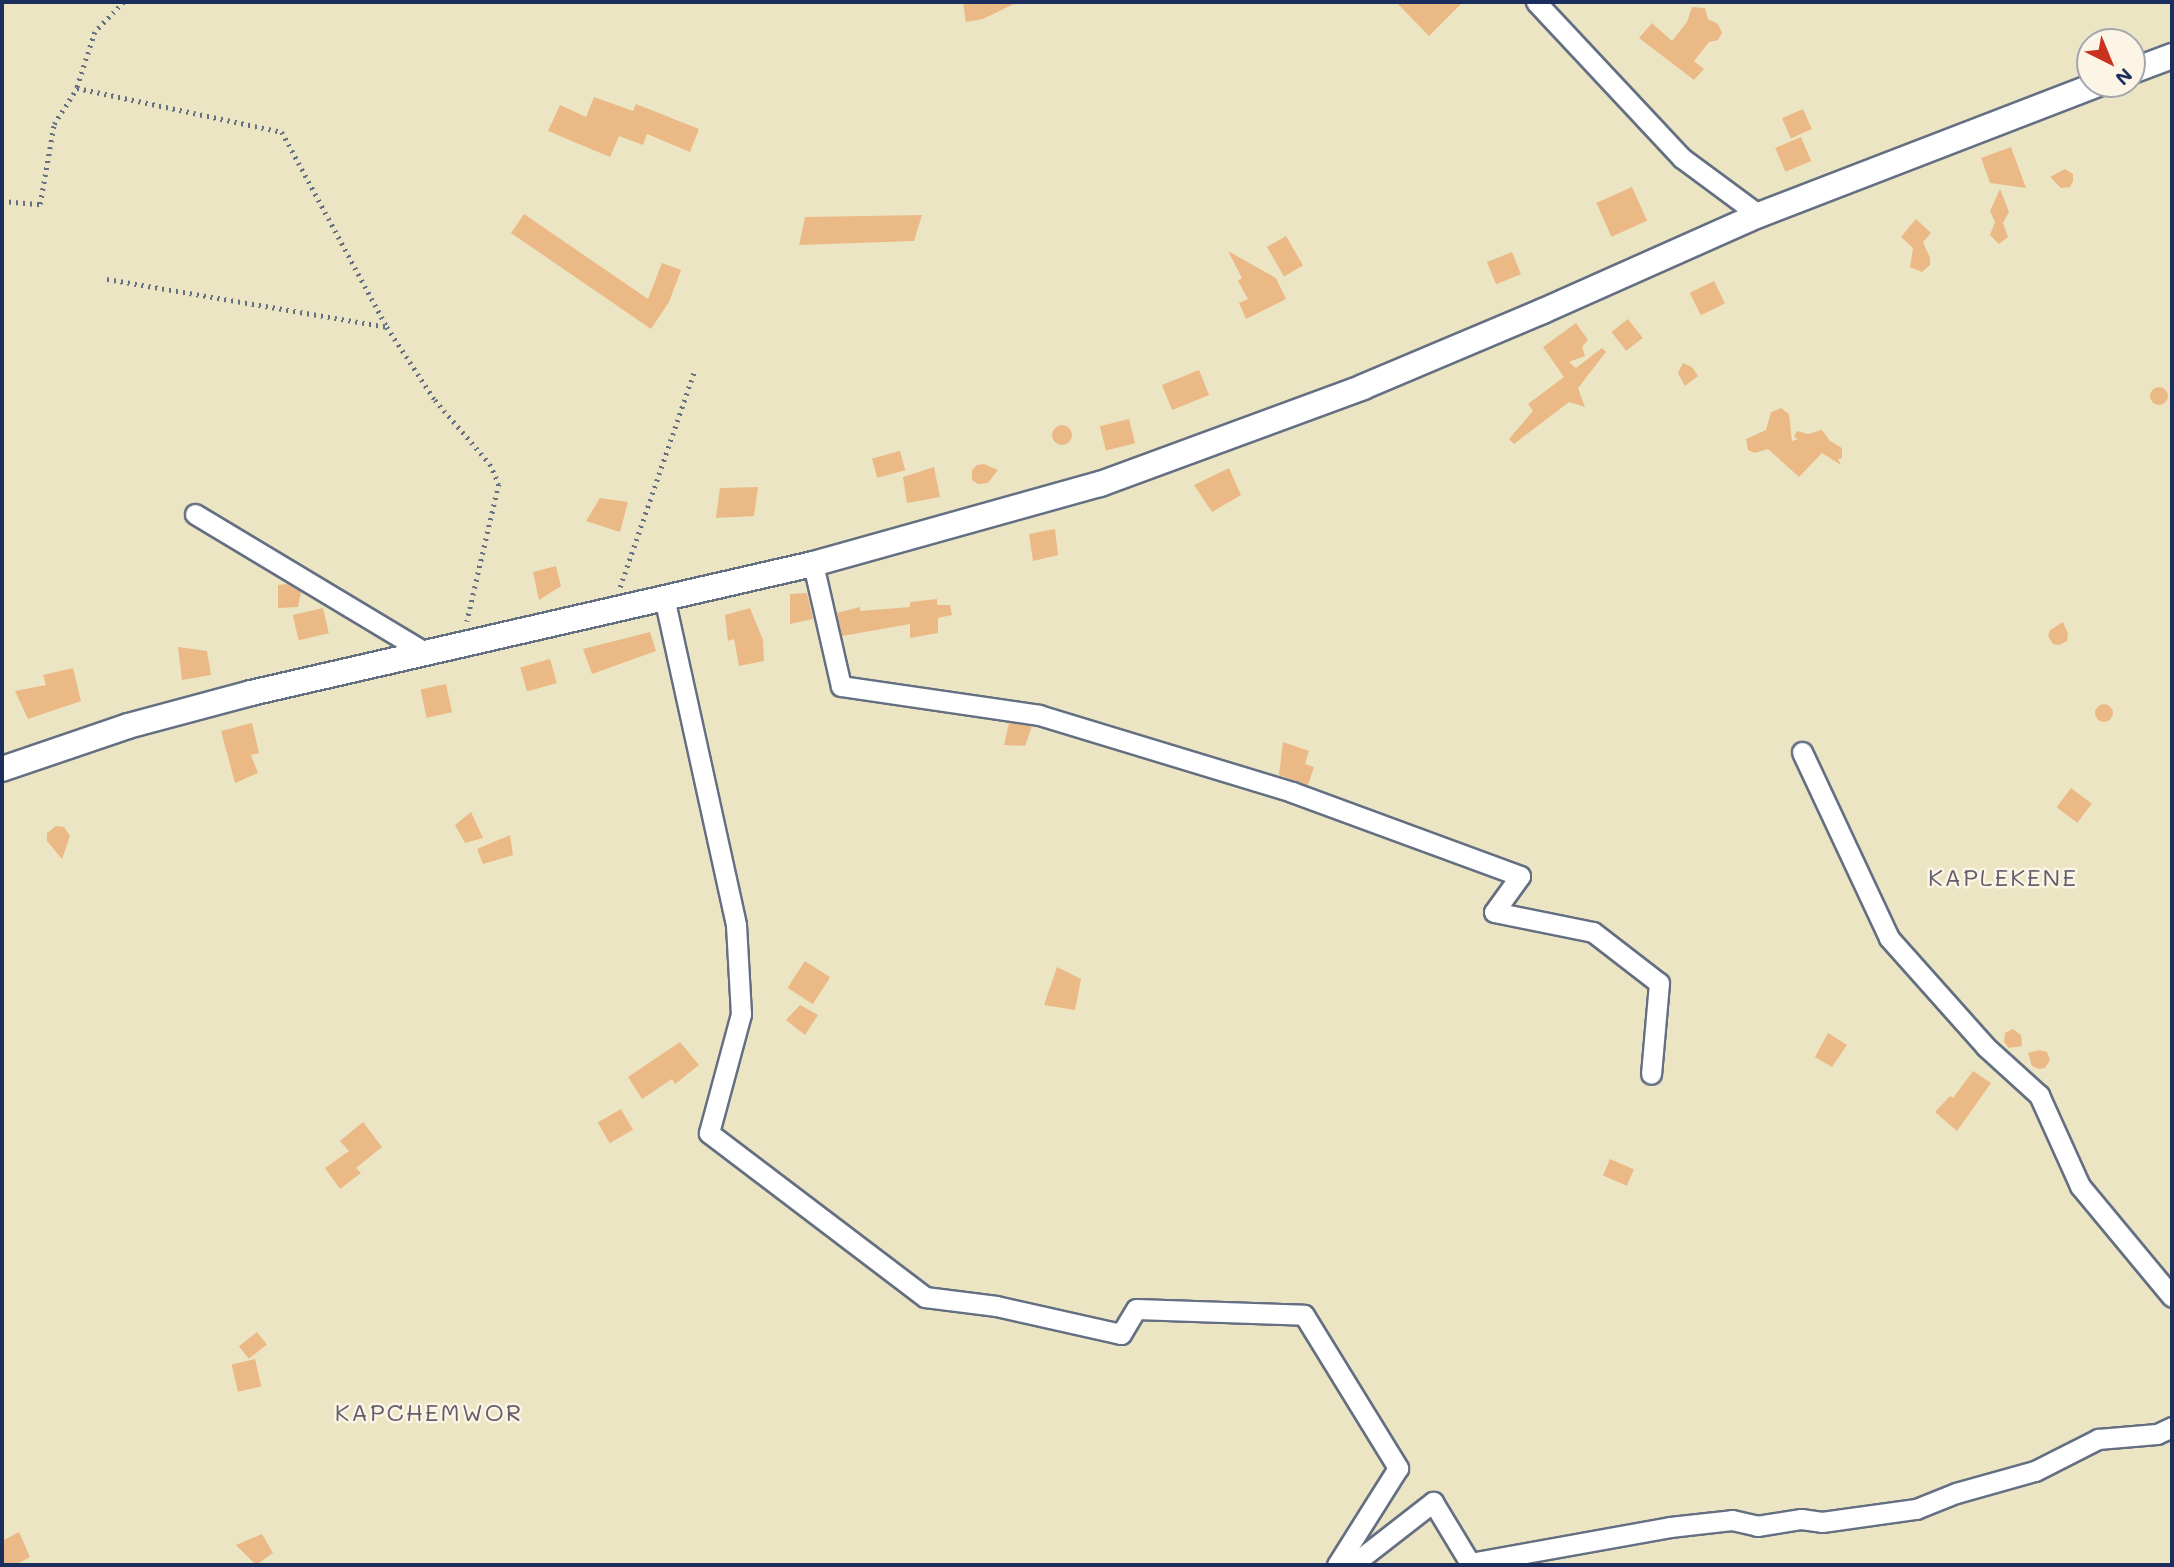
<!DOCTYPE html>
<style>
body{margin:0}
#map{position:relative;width:2174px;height:1567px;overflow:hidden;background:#ece5c4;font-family:Mali,sans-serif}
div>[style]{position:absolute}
.building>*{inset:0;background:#ebb986;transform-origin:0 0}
.round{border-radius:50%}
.path>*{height:4.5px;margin-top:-2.25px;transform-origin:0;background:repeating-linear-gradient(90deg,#646f82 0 2px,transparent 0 7px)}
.roads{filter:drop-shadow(2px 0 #646f82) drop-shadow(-2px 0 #646f82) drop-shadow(0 2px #646f82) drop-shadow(0 -2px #646f82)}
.minor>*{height:19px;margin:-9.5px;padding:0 9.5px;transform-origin:9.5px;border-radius:9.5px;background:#fff}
.tertiary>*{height:24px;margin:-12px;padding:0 12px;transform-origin:12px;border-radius:12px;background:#fff}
span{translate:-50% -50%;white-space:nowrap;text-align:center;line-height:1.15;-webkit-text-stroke:5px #fcf5e5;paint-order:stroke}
.quarter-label{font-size:24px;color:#645f6c;letter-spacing:2px}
.frame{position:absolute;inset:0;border:4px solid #1b2f5e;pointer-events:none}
.north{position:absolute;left:2076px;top:28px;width:70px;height:70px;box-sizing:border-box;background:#fcf5e5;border:2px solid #a2a6af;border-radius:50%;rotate:137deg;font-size:19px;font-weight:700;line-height:28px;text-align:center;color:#1b2f5e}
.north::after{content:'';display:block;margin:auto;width:24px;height:32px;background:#c8321e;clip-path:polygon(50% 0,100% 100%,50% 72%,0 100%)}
</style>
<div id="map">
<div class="building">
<div style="clip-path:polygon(963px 2px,1018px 2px,983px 19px,966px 22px)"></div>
<div style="clip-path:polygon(1396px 2px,1463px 2px,1429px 36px)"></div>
<div style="clip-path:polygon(1692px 7px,1705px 8px,1708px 19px,1718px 24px,1722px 33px,1718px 40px,1709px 42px,1694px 61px,1704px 69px,1694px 80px,1639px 38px,1652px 23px,1672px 41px,1687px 22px)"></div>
<div style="clip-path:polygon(594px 97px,633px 111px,636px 104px,699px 129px,690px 152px,647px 134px,643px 145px,619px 136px,610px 157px,548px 131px,560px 105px,586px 117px)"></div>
<div style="left:1803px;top:109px;width:22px;height:23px;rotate:66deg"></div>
<div style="left:1801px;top:137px;width:26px;height:28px;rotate:67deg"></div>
<div style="clip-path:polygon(2011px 147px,2026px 188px,1990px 183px,1981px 158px)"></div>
<div style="clip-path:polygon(2065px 169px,2073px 174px,2073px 181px,2070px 187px,2061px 188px,2050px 177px)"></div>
<div style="left:1632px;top:187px;width:37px;height:39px;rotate:66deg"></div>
<div style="clip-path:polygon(2000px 189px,2009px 212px,2003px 223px,2008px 237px,1999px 244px,1990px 235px,1995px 222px,1990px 211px)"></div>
<div style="clip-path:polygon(524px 214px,648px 299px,662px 263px,681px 270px,669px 302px,651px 329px,511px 233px)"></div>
<div style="clip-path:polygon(922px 215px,914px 241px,799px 245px,805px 217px)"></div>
<div style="clip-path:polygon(1916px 219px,1931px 233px,1923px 242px,1930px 258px,1930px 265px,1922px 272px,1910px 267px,1913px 248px,1901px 237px)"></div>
<div style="left:1286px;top:236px;width:34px;height:22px;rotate:60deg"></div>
<div style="clip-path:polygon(1228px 251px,1276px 278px,1286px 299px,1246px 319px,1239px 303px,1248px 299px,1238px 281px,1242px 278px)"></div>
<div style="left:1512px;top:252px;width:24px;height:27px;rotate:68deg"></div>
<div style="left:1714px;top:281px;width:25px;height:27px;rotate:64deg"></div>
<div style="left:1628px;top:319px;width:24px;height:21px;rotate:52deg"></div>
<div style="clip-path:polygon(1576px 323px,1588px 340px,1582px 347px,1585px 356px,1569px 362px,1576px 368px,1602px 348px,1606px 352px,1578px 388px,1585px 407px,1569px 402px,1514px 444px,1509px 439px,1533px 411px,1528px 404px,1564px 377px,1543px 347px)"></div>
<div style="clip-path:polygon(1683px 363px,1692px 367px,1698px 376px,1685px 386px,1678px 373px)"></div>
<div style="left:1199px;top:370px;width:27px;height:40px;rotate:68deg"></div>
<div class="round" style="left:2150px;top:387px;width:18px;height:18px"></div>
<div style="clip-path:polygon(1781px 408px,1789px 414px,1792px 441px,1798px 439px,1794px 437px,1797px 431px,1808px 434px,1822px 430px,1830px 441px,1842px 448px,1842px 458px,1838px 459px,1841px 465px,1822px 453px,1799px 477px,1768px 449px,1755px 453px,1748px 450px,1746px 439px,1766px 430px,1771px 412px)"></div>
<div style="left:1129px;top:419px;width:25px;height:30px;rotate:76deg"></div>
<div class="round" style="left:1052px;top:425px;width:20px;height:20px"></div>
<div style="left:900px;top:451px;width:20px;height:29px;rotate:75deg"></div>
<div style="clip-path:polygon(984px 464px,998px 470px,988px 483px,978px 484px,972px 480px,972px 470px,977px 465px)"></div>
<div style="clip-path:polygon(934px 467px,940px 497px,907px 503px,903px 477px)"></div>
<div style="clip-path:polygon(1229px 468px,1241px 495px,1212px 512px,1194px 485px)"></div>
<div style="clip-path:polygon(758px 487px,754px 516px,716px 518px,720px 488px)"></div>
<div style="clip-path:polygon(600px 498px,628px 502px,620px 532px,586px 521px)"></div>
<div style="clip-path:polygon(1055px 529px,1058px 555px,1033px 561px,1029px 534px)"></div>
<div style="clip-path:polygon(556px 566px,561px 586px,539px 600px,533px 572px)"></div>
<div style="clip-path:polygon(287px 584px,301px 592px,298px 607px,278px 608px,278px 585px)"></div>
<div style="clip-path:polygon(807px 593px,813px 619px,790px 624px,790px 594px)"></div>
<div style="clip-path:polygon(937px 599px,937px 605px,950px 605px,952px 615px,938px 618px,938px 633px,910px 638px,910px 624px,842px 636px,837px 613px,860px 607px,860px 611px,910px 607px,910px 602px)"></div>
<div style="left:323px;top:608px;width:26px;height:31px;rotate:77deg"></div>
<div style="clip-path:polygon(750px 608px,763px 640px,764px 661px,739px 666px,734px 639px,728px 641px,725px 615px)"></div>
<div style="clip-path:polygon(2063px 622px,2068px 634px,2067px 641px,2059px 645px,2053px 644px,2048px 636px,2050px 630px)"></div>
<div style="clip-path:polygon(650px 632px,656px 651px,592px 674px,583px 649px)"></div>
<div style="clip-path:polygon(178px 647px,207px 651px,211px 675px,182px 680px)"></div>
<div style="left:550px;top:659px;width:25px;height:31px;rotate:74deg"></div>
<div style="clip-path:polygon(73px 668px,81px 701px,28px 719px,15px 691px,46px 685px,43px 675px)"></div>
<div style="left:446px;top:684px;width:29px;height:26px;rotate:78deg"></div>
<div class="round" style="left:2095px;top:704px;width:18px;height:18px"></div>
<div style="clip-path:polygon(252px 723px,259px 753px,251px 755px,258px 773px,235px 783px,221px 731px)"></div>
<div style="clip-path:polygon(1009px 723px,1032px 726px,1025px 746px,1004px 745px)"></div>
<div style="clip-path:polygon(1283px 742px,1309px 751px,1305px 764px,1314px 767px,1308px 785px,1279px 775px)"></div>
<div style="left:2071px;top:788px;width:26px;height:24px;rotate:37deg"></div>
<div style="clip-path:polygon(471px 812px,483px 838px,465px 843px,455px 825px)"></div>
<div style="clip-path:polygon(56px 826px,64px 827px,70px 836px,62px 859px,47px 841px,47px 833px)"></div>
<div style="clip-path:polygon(510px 835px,513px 855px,483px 864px,477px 849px)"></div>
<div style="left:805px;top:961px;width:30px;height:32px;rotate:33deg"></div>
<div style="clip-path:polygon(1057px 967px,1081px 979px,1075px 1010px,1044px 1005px)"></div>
<div style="clip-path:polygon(800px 1005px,818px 1015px,805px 1035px,786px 1020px)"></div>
<div style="clip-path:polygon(2013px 1029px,2021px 1035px,2022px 1046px,2009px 1048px,2004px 1042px,2005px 1033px)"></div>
<div style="clip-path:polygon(1828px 1033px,1847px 1045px,1832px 1067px,1815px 1057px)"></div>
<div style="clip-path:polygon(680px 1042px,699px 1065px,675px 1084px,672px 1079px,642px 1099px,628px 1077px)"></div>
<div style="clip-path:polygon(2039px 1050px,2047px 1052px,2050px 1060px,2045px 1068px,2039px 1069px,2032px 1066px,2028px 1053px)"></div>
<div style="clip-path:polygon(1973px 1071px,1991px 1083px,1957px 1131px,1935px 1112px,1950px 1096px,1953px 1098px)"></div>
<div style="left:621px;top:1109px;width:24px;height:27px;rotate:60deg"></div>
<div style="clip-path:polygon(363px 1122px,382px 1147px,356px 1168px,361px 1173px,340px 1189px,325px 1168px,349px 1151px,340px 1141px)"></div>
<div style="left:1610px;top:1159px;width:26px;height:18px;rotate:23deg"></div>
<div style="left:257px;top:1332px;width:16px;height:23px;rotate:52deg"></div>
<div style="left:255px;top:1359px;width:28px;height:24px;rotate:77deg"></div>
<div style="clip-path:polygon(19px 1532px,30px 1557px,15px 1565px,2px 1565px,2px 1541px)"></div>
<div style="clip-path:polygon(262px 1534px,273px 1553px,256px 1565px,236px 1545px)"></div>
</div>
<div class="path">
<div style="left:124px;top:2px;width:42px;rotate:134deg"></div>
<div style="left:95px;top:32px;width:59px;rotate:107.8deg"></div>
<div style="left:77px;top:88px;width:210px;rotate:12.1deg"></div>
<div style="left:282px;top:132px;width:221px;rotate:61.7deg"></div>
<div style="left:2px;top:201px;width:38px;rotate:5deg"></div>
<div style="left:40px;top:204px;width:81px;rotate:-80.1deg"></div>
<div style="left:54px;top:124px;width:43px;rotate:-57.4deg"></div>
<div style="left:107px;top:279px;width:284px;rotate:9.7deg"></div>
<div style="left:387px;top:327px;width:87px;rotate:56.7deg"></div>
<div style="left:435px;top:400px;width:84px;rotate:49.3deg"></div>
<div style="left:490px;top:464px;width:22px;rotate:66deg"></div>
<div style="left:499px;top:484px;width:141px;rotate:103.1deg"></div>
<div style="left:620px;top:587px;width:227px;rotate:-71deg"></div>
</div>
<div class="roads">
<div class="minor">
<div style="left:1536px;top:2px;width:214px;rotate:46.9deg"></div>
<div style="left:1682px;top:158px;width:96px;rotate:36.5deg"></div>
<div style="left:195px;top:514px;width:266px;rotate:31deg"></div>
<div style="left:813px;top:564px;width:125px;rotate:77.1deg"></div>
<div style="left:841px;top:686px;width:200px;rotate:8.3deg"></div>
<div style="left:1039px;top:715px;width:264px;rotate:16.9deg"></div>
<div style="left:1292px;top:792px;width:243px;rotate:20.2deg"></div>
<div style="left:1520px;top:876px;width:44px;rotate:125.8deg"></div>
<div style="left:1494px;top:912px;width:101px;rotate:11.4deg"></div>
<div style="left:1593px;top:932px;width:83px;rotate:37.7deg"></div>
<div style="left:1659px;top:983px;width:91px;rotate:95deg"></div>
<div style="left:664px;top:597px;width:336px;rotate:77.6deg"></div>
<div style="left:736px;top:925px;width:89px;rotate:86.8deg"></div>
<div style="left:741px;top:1014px;width:123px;rotate:105.1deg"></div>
<div style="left:709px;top:1133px;width:271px;rotate:37.2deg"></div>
<div style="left:925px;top:1297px;width:72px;rotate:7.2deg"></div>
<div style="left:996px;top:1306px;width:128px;rotate:12.6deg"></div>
<div style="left:1121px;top:1334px;width:29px;rotate:-59deg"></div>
<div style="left:1136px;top:1309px;width:168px;rotate:2deg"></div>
<div style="left:1304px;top:1315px;width:180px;rotate:58.4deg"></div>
<div style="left:1398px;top:1468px;width:115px;rotate:122.2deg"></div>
<div style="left:1802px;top:752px;width:205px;rotate:64.9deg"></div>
<div style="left:1889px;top:938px;width:146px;rotate:48.3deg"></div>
<div style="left:1986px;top:1047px;width:72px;rotate:42.2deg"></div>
<div style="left:2039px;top:1095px;width:100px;rotate:65.7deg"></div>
<div style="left:2080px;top:1186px;width:144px;rotate:50.3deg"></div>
<div style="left:1352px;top:1565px;width:103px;rotate:-37.9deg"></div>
<div style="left:1433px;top:1502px;width:71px;rotate:58.8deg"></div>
<div style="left:1470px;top:1563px;width:203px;rotate:-10.2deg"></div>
<div style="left:1670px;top:1527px;width:62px;rotate:-6.4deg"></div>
<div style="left:1732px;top:1520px;width:26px;rotate:13deg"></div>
<div style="left:1757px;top:1526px;width:45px;rotate:-9deg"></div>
<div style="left:1801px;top:1519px;width:21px;rotate:8deg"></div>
<div style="left:1822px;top:1522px;width:95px;rotate:-7.9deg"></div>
<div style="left:1916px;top:1509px;width:43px;rotate:-21.8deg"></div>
<div style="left:1956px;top:1493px;width:82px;rotate:-15.6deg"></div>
<div style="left:2035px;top:1471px;width:71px;rotate:-26.9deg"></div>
<div style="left:2098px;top:1439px;width:59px;rotate:-4.8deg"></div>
<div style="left:2157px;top:1434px;width:17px;rotate:-25deg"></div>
</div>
<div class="tertiary">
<div style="left:2132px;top:71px;width:43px;rotate:-20.6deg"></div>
<div style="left:2px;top:769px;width:133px;rotate:-18.8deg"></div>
<div style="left:128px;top:726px;width:127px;rotate:-15deg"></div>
<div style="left:251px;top:693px;width:577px;rotate:-12.93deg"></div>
<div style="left:813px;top:564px;width:298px;rotate:-15.6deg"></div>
<div style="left:1100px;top:484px;width:280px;rotate:-20.2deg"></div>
<div style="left:1363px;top:387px;width:195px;rotate:-22.9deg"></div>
<div style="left:1543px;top:311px;width:236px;rotate:-24deg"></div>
<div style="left:1759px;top:215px;width:364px;rotate:-21.1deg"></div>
</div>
</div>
<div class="quarter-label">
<span style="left:2003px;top:877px">KAPLEKENE</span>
<span style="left:429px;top:1412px">KAPCHEMWOR</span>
</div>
<div class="frame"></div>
<div class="north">N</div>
</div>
